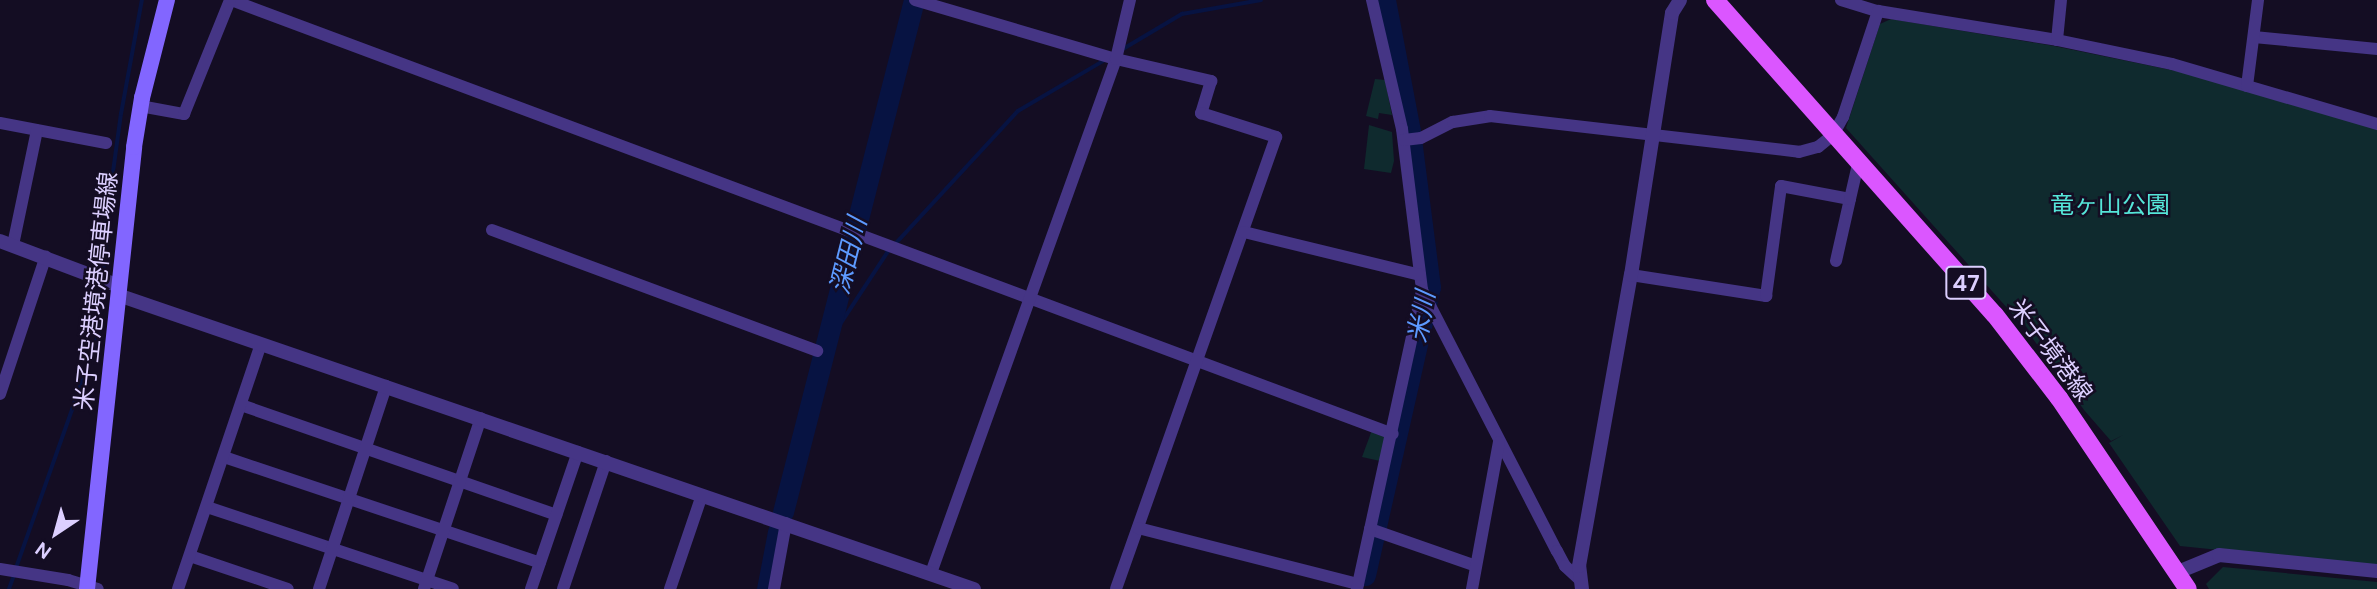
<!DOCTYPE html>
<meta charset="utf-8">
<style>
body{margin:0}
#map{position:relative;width:2377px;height:589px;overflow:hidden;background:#140d23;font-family:"DM Sans","Noto Sans JP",sans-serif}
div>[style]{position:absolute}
.green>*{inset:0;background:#0f2a2e}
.stream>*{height:3.5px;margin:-1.75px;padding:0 1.75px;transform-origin:1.75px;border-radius:1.75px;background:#071342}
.river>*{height:21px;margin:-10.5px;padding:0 10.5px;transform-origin:10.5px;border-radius:10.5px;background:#071342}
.minor>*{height:12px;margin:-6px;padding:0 6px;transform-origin:6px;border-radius:6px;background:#453585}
.tertiary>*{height:14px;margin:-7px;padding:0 7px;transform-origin:7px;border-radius:7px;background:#453585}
.secondary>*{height:16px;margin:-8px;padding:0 8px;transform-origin:8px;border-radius:8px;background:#8266ff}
.primary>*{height:18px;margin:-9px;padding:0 9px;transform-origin:9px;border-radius:9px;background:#db56ff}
span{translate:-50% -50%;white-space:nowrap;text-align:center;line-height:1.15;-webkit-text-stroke:5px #140d23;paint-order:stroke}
.shield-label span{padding:2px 5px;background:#140d23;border:2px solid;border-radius:5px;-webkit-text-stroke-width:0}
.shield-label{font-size:23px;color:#dccfff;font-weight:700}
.park-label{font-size:24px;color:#55e5d8}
.street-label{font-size:24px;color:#dccfff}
.water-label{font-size:26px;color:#5d9aff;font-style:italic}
.north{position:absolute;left:21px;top:498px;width:70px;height:70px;-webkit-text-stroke:5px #140d23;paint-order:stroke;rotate:216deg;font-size:19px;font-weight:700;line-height:28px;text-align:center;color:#dccfff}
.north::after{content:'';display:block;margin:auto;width:24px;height:32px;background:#dccfff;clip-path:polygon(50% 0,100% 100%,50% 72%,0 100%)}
</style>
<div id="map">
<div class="green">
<div style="clip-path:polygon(1891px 19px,2054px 46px,2181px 72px,2377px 128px,2377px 566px,2180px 546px,2109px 443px,2123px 435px,2111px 441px,2084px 410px,2026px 329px,1846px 128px,1880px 24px)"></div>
<div style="clip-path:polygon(1375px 79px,1385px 80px,1392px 115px,1379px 113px,1378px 119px,1366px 116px)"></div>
<div style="clip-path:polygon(1369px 125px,1392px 132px,1394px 161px,1391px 173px,1364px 169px)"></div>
<div style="clip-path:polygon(1372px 430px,1386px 436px,1380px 461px,1362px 457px)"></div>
<div style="clip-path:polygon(2223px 567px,2377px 582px,2377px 589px,2209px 589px,2206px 584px)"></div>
</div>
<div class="stream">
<div style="left:1123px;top:49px;width:69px;rotate:-30.7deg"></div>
<div style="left:1182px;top:14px;width:80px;rotate:-10deg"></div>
<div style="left:103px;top:275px;width:81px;rotate:-85.1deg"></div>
<div style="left:110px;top:194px;width:81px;rotate:-82.2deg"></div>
<div style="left:121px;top:114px;width:116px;rotate:-79.6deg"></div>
<div style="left:822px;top:352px;width:118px;rotate:-56.7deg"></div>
<div style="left:887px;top:253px;width:193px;rotate:-47.3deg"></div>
<div style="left:1018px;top:111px;width:101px;rotate:-30.4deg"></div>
<div style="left:16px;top:568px;width:246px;rotate:-70.5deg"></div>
<div style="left:98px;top:336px;width:53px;rotate:-84.6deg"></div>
<div style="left:9px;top:589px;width:15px;rotate:-70deg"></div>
</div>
<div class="river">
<div style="left:783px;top:512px;width:528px;rotate:-75.65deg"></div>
<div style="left:1365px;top:575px;width:295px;rotate:-77.3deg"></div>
<div style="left:1430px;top:287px;width:157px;rotate:-97.3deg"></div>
<div style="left:1410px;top:131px;width:133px;rotate:-100.8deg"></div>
<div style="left:767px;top:589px;width:58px;rotate:-79.1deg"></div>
</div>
<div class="minor">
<div style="left:231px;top:0;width:1240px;rotate:20.48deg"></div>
<div style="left:915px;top:0;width:209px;rotate:16.4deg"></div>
<div style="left:1116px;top:59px;width:98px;rotate:13deg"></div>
<div style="left:1211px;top:81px;width:34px;rotate:107deg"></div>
<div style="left:1201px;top:113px;width:79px;rotate:17.7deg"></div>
<div style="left:1276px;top:137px;width:479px;rotate:109.5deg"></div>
<div style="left:1372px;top:0;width:132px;rotate:76.9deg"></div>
<div style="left:1402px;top:129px;width:162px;rotate:82.9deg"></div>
<div style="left:1422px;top:290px;width:294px;rotate:62.7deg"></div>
<div style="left:1557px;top:551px;width:17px;rotate:62deg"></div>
<div style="left:1565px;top:566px;width:19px;rotate:43deg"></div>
<div style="left:1841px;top:0;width:39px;rotate:17deg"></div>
<div style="left:1878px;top:11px;width:181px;rotate:9.2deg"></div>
<div style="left:2057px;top:40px;width:117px;rotate:11.8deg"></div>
<div style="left:2172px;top:64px;width:214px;rotate:16.3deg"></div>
<div style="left:2254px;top:37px;width:124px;rotate:5.6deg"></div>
<div style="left:2057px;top:40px;width:40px;rotate:-84.3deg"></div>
<div style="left:2247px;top:86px;width:87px;rotate:-82.7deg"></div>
<div style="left:140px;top:106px;width:45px;rotate:10.3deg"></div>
<div style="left:184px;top:114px;width:123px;rotate:-68deg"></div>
<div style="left:0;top:123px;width:108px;rotate:10.7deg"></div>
<div style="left:1404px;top:140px;width:17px;rotate:-7deg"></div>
<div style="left:1421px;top:138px;width:36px;rotate:-27deg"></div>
<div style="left:1453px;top:122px;width:37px;rotate:-9deg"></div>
<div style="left:1490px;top:116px;width:311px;rotate:6.6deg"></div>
<div style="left:1799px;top:152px;width:20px;rotate:-15deg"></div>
<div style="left:1818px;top:147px;width:19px;rotate:-39deg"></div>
<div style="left:1833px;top:135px;width:21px;rotate:-61deg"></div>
<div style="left:1843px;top:117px;width:112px;rotate:-71.7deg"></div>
<div style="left:492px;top:230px;width:347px;rotate:20.4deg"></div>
<div style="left:1244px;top:232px;width:181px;rotate:13.7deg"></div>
<div style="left:13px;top:245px;width:117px;rotate:-78.2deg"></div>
<div style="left:1836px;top:261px;width:64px;rotate:-77.3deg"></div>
<div style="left:1631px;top:275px;width:137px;rotate:8.8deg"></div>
<div style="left:1766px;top:296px;width:111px;rotate:-82.2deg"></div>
<div style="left:1781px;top:186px;width:70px;rotate:10.7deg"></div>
<div style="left:1850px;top:199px;width:36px;rotate:-77deg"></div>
<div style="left:0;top:394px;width:145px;rotate:-71.6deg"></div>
<div style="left:241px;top:405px;width:334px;rotate:19.2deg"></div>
<div style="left:224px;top:457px;width:333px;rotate:18.5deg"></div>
<div style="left:207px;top:507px;width:259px;rotate:18.4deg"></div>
<div style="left:1138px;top:528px;width:227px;rotate:14.3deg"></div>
<div style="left:1370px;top:529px;width:112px;rotate:19.2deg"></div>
<div style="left:190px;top:556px;width:103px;rotate:18.6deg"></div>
<div style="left:0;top:569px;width:69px;rotate:9.2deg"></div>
<div style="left:68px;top:580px;width:31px;rotate:17deg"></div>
<div style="left:931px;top:573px;width:546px;rotate:-70.21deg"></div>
<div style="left:1116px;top:59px;width:61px;rotate:-76.7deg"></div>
<div style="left:178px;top:589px;width:259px;rotate:-71.3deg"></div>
<div style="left:319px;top:589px;width:214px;rotate:-71.7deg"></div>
<div style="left:424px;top:589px;width:180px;rotate:-71.6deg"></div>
<div style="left:531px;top:589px;width:145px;rotate:-71.1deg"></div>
<div style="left:563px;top:589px;width:135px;rotate:-71.4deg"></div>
<div style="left:670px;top:589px;width:99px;rotate:-71.2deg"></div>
<div style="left:774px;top:589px;width:67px;rotate:-79.7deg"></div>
<div style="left:1357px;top:589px;width:306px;rotate:-77.7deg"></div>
<div style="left:1472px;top:589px;width:149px;rotate:-79.6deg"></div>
</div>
<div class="tertiary">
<div style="left:0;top:241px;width:127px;rotate:20.7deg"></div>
<div style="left:118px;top:295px;width:905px;rotate:18.96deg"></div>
<div style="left:2178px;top:572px;width:44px;rotate:-22.5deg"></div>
<div style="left:2219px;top:555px;width:159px;rotate:5.8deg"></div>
<div style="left:1582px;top:589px;width:23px;rotate:-97deg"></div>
<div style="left:1579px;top:566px;width:296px;rotate:-79.9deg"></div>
<div style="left:1631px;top:275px;width:265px;rotate:-81.1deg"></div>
<div style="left:1672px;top:13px;width:15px;rotate:-58deg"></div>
</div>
<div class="secondary">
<div style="left:87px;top:589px;width:444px;rotate:-83.9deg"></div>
<div style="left:134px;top:147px;width:50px;rotate:-80.7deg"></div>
<div style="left:142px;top:98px;width:101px;rotate:-75.7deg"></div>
</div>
<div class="primary">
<div style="left:1715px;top:0;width:421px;rotate:48.4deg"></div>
<div style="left:1995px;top:315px;width:105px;rotate:52.4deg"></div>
<div style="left:2059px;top:398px;width:230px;rotate:56deg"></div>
</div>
<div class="shield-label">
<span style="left:1966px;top:283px">47</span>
</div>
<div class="park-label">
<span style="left:2110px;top:205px">竜ヶ山公園</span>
</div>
<div class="street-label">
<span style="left:96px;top:291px;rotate:-84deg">米子空港境港停車場線</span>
<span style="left:2051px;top:350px;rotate:53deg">米子境港線</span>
</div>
<div class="water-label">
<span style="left:849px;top:256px;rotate:-76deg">深田川</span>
<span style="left:1422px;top:317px;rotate:-80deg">米川</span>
</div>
<div class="north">N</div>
</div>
